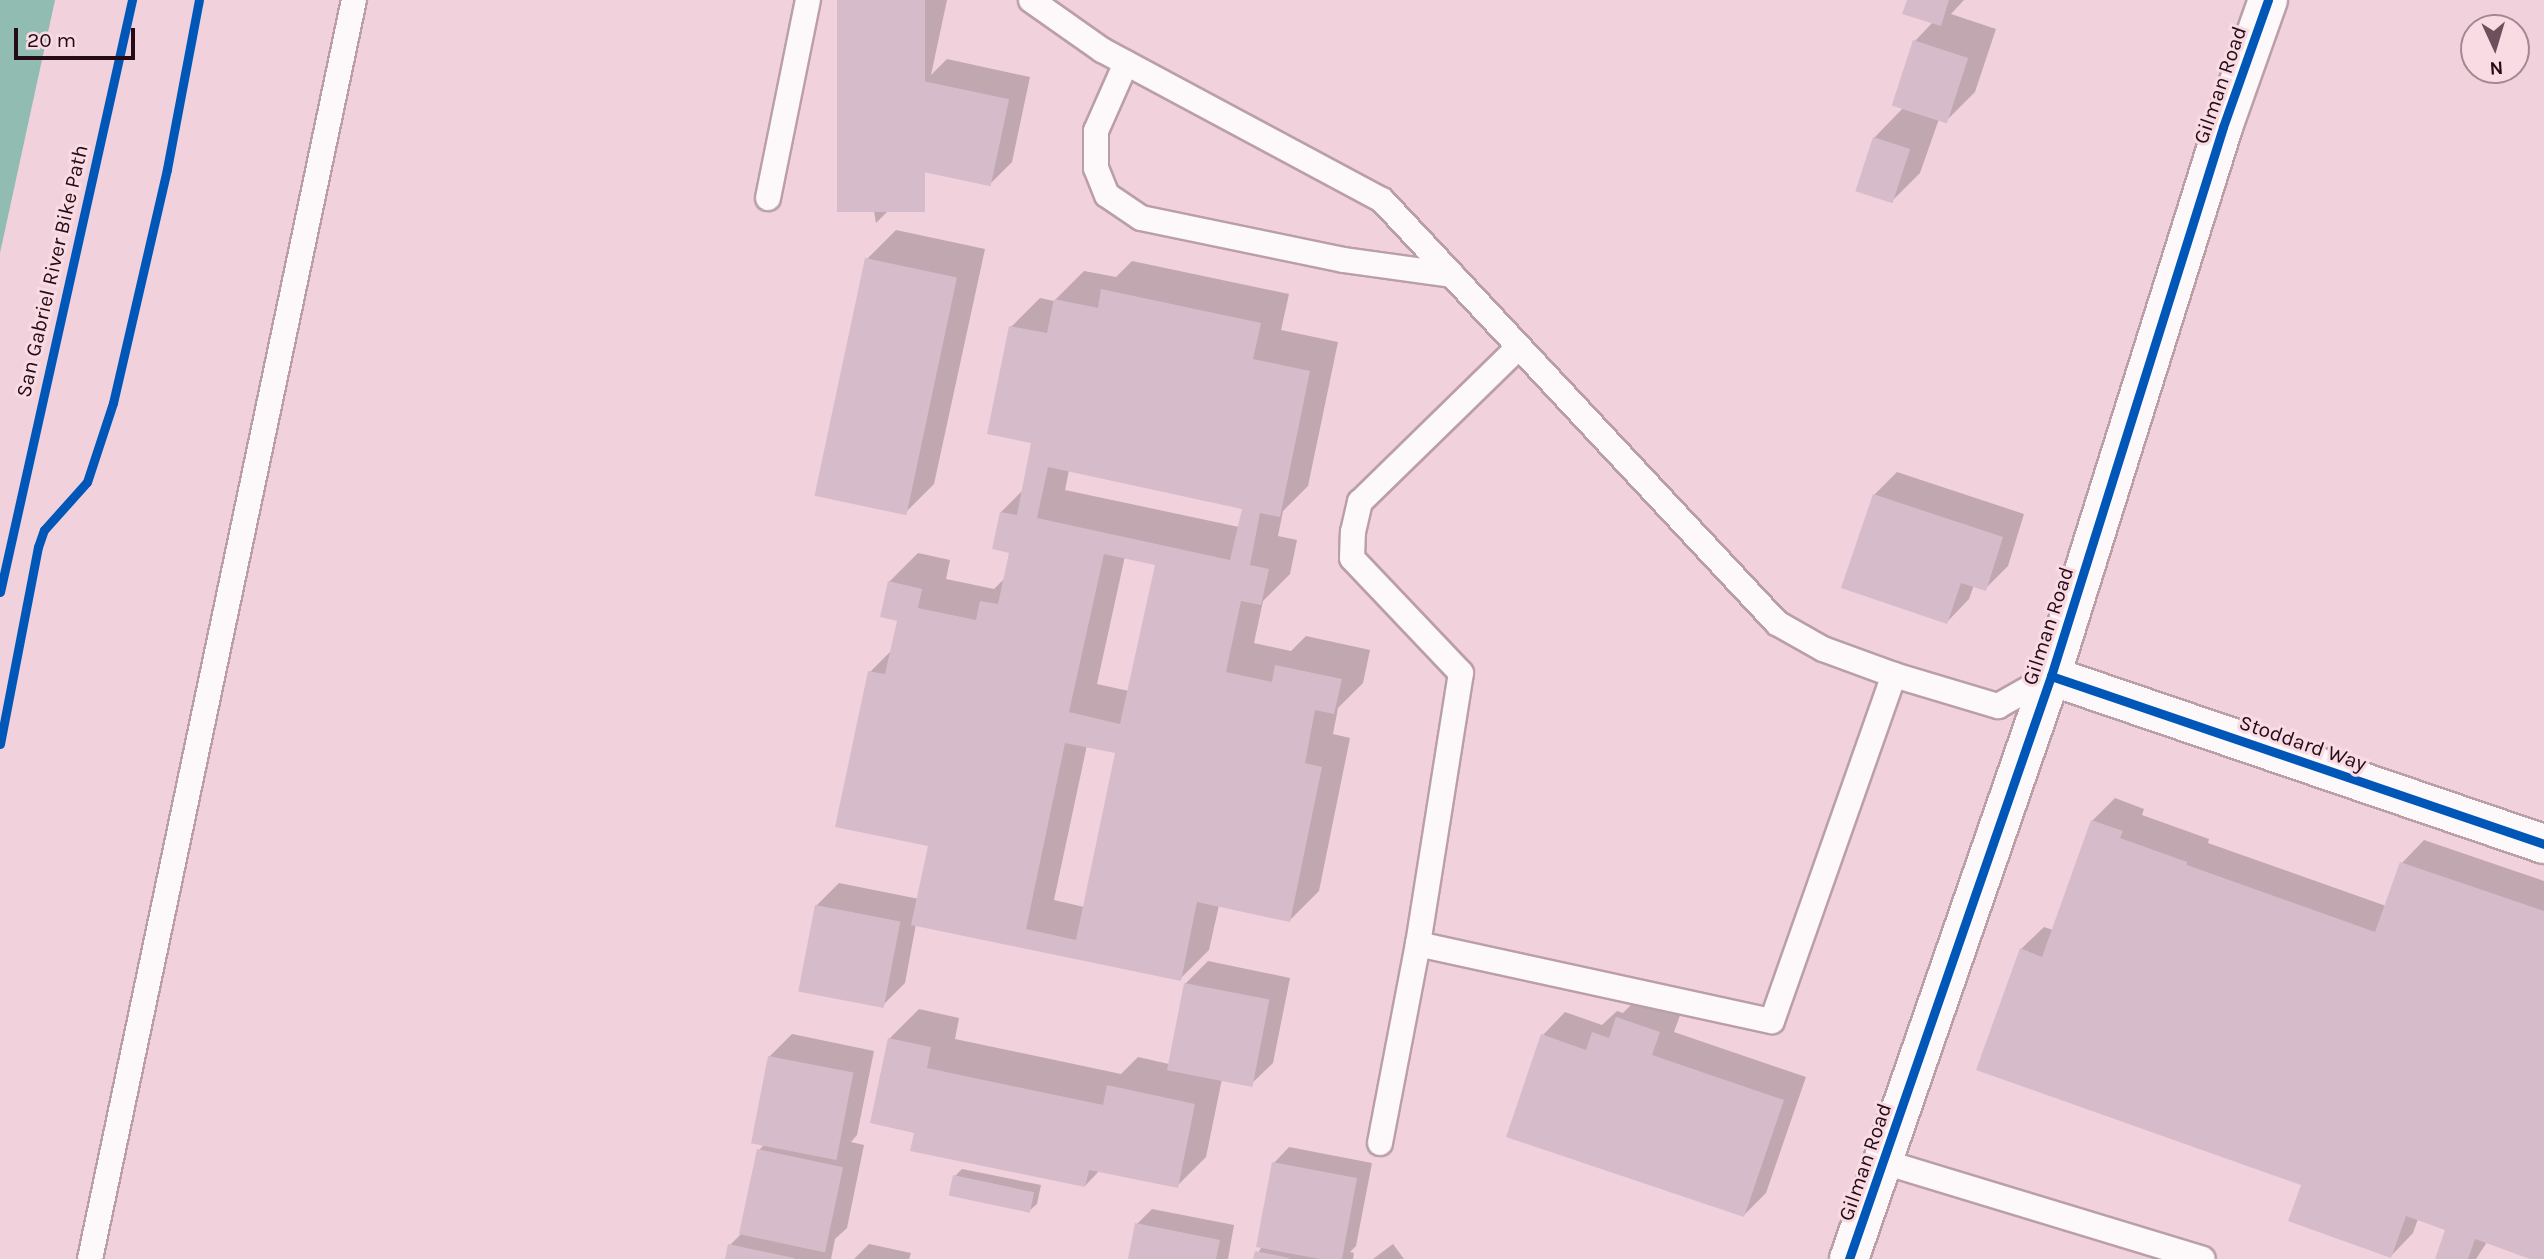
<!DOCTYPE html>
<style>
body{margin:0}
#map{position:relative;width:2544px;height:1259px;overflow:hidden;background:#f1d1dc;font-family:Karla,sans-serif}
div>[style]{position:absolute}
.water>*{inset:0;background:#90bcb2}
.shadow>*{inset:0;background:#0003}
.building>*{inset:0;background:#d6bcca;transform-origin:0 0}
.roads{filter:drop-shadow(2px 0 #ba9fa9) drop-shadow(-2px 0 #ba9fa9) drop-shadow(0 2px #ba9fa9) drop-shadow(0 -2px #ba9fa9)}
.lane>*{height:24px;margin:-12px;padding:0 12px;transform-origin:12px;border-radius:12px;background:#fdf8fa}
.street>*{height:38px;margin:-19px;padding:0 19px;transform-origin:19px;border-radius:19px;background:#fdf8fa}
.cycleway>*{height:9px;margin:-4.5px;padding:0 4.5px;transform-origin:4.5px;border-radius:4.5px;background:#0057b8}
span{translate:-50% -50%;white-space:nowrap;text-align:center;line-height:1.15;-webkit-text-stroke:6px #f9dbe4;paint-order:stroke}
.street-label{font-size:21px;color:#240b15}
.north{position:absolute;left:2460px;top:14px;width:70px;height:70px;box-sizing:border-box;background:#f9dbe4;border:2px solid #a48891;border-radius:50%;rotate:176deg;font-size:19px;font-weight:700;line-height:28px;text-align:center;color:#240b15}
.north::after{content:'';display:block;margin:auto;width:24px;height:32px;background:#6c505b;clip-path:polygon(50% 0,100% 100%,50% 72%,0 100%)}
.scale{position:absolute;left:14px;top:28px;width:121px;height:32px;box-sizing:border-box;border:4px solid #240b15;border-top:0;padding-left:9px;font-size:21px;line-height:24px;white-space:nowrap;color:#240b15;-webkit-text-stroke:5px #f9dbe4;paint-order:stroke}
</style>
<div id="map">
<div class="water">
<div style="clip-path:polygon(0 0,55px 0,0 253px)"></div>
</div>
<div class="shadow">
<div style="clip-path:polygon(839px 0,947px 0,931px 75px,947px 59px,1030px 77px,1012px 162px,990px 184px,911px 168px,905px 194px,876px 223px)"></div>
<div style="clip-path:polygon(1908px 0,1964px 0,1951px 14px,1996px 29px,1975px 92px,1946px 121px,1939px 119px,1920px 173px,1891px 202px,1874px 138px,1904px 107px,1893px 103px,1915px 41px,1933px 22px)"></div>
<div style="clip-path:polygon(896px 230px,985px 249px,934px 484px,905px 513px,867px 259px)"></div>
<div style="clip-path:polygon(evenodd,1132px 261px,1289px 294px,1281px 330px,1338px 342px,1308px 486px,1283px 511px,1278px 536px,1297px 540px,1290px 574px,1263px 601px,1254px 643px,1291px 651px,1306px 636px,1370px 650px,1363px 683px,1338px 708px,1333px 734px,1350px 738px,1319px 891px,1290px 920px,1219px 905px,1209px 950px,1180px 979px,916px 924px,905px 983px,882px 1006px,816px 906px,839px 883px,919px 899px,930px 845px,870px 672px,893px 649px,899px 620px,889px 582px,918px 553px,950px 560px,946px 579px,994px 589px,1005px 578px,1011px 552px,1001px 512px,1023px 490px,1034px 442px,1011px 327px,1040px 298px,1054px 301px,1084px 271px,1116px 277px,1132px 261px,1069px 470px,1244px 507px,1239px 527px,1065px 490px,1069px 470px,1132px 261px,1125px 556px,1157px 563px,1129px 691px,1097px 684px,1125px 556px,1132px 261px,1087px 745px,1117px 752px,1084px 907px,1054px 900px,1087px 745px)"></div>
<div style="clip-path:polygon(1897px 472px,2024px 514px,2008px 566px,1985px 589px,1974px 585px,1969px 599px,1947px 622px,1874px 495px)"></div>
<div style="clip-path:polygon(2115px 798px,2144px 809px,2142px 815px,2209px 839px,2208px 843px,2386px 906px,2402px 863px,2424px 840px,2544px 881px,2544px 1259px,2535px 1259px,2487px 1242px,2476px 1259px,2436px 1259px,2447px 1229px,2418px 1219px,2413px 1233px,2391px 1256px,2021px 949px,2044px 927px,2053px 930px,2092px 821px)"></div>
<div style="clip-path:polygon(1208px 961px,1290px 978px,1273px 1063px,1250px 1085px,1222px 1079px,1206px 1157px,1177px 1186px,1100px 1170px,1085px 1186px,916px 1131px,890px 1038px,919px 1009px,959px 1018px,955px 1039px,1121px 1074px,1138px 1057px,1169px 1064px,1185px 984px)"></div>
<div style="clip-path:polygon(1640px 996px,1682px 1010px,1674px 1032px,1806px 1077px,1766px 1193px,1744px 1215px,1543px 1035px,1565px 1012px,1602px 1025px,1617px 1011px,1623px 1013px)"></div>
<div style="clip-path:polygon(792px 1034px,874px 1051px,857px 1135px,851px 1142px,864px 1145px,847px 1228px,835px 1239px,831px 1259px,727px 1259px,730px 1245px,741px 1234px,759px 1150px,765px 1144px,769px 1057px)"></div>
<div style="clip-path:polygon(1289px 1147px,1372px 1163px,1356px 1246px,1350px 1252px,1354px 1253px,1353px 1259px,1255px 1259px,1262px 1246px,1274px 1163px)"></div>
<div style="clip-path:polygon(962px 1169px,1041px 1185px,1037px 1204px,1029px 1211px,955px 1176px)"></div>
<div style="clip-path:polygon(1152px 1209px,1234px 1225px,1228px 1259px,1130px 1259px,1137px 1224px)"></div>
<div style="clip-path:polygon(869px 1244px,911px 1253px,909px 1259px,854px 1259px)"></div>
<div style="clip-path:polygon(1393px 1244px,1404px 1259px,1373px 1259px)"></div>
</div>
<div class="building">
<div style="left:837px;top:0;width:88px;height:212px"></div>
<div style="clip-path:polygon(1907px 0,1949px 0,1941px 26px,1902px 14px)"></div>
<div style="left:1913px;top:40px;width:58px;height:69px;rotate:18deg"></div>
<div style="left:923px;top:81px;width:88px;height:89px;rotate:12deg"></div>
<div style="left:1873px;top:137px;width:39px;height:57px;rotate:18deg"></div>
<div style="left:865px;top:258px;width:94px;height:243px;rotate:12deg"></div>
<div style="clip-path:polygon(evenodd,1101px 289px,1261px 323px,1253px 359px,1310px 371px,1280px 517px,1260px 513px,1250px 565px,1269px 569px,1261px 605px,1241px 601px,1226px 672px,1272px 682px,1275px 665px,1342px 679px,1334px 714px,1315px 710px,1305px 763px,1322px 767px,1290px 922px,1197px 902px,1181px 981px,911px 925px,928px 846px,835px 827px,868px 671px,885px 674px,897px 621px,880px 617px,888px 581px,922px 589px,918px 608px,976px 620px,980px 601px,998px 604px,1009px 553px,992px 549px,1000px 512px,1017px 515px,1031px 443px,987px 434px,1009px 326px,1047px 333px,1054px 299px,1098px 308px,1101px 289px,1048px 467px,1242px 509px,1230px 560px,1037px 518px,1048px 467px,1101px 289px,1104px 554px,1155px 565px,1120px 724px,1069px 712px,1104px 554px,1101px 289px,1065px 743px,1115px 753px,1076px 940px,1026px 929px,1065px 743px)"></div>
<div style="clip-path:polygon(1873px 494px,2003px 537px,1986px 591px,1961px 583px,1947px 624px,1841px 588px)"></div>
<div style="clip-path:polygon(2091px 820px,2123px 831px,2120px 838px,2187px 862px,2187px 865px,2375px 932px,2400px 862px,2544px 911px,2544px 1259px,2530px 1259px,2475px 1239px,2468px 1259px,2435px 1259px,2445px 1230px,2406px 1216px,2391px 1258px,2288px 1221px,2301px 1185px,1976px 1070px,2020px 948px,2042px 957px)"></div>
<div style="left:815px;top:905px;width:87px;height:88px;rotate:11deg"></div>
<div style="left:1184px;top:983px;width:87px;height:89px;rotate:11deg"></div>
<div style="clip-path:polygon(1616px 1017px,1660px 1032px,1652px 1055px,1784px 1100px,1744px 1217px,1506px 1137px,1541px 1034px,1586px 1050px,1592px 1032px,1609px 1038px)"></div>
<div style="clip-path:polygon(888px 1038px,931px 1047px,927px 1068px,1103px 1105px,1107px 1085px,1195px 1104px,1178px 1188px,1089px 1170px,1085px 1187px,910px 1151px,914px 1133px,870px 1123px)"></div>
<div style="left:768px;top:1056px;width:87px;height:89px;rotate:11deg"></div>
<div style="left:757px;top:1149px;width:88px;height:87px;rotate:12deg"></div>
<div style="clip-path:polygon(1272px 1162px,1357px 1178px,1342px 1259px,1320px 1259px,1256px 1247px)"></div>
<div style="left:953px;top:1175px;width:83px;height:21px;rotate:12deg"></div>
<div style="clip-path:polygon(1135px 1223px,1220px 1240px,1216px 1259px,1128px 1259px)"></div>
<div style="clip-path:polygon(728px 1244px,794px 1258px,794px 1259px,725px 1259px)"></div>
<div style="clip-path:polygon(1255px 1251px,1289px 1258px,1289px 1259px,1253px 1259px)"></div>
</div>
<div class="roads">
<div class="lane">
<div style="left:1031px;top:0;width:87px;rotate:35.2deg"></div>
<div style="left:1102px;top:50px;width:318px;rotate:28.2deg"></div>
<div style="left:1382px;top:200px;width:579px;rotate:46.96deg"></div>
<div style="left:1777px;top:623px;width:53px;rotate:29.5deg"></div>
<div style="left:1823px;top:649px;width:76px;rotate:20.1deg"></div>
<div style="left:1894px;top:675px;width:109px;rotate:16.6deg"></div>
<div style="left:1998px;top:706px;width:61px;rotate:-29.5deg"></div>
<div style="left:1126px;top:63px;width:74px;rotate:113.8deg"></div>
<div style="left:1096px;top:131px;width:37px;rotate:90deg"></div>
<div style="left:1096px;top:168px;width:29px;rotate:68deg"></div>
<div style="left:1107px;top:195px;width:41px;rotate:34.1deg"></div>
<div style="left:1141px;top:218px;width:207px;rotate:11.7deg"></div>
<div style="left:1344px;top:260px;width:109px;rotate:7.9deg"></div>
<div style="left:768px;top:198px;width:202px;rotate:-78.6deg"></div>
<div style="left:1418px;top:944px;width:274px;rotate:-81deg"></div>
<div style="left:1461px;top:673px;width:158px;rotate:-133.5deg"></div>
<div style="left:1352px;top:558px;width:26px;rotate:-88deg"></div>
<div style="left:1353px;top:532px;width:31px;rotate:-77deg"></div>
<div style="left:1360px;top:502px;width:222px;rotate:-44.3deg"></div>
<div style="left:1380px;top:1143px;width:203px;rotate:-79.2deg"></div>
<div style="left:1418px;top:944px;width:362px;rotate:12.3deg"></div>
<div style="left:1772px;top:1021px;width:367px;rotate:-70.6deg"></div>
<div style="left:1884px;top:1162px;width:333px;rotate:16.9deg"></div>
<div style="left:90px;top:1259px;width:1286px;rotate:-78.16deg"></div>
</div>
<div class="street">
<div style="left:2051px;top:676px;width:521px;rotate:18.82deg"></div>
<div style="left:1849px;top:1259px;width:617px;rotate:-70.89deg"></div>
<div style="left:2051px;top:676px;width:575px;rotate:-72.6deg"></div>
<div style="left:2223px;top:127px;width:135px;rotate:-70.5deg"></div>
</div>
</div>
<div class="cycleway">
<div style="left:0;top:592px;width:607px;rotate:-77.43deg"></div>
<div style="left:2051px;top:676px;width:521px;rotate:18.82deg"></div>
<div style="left:0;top:744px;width:201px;rotate:-79.1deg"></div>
<div style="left:38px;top:547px;width:18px;rotate:-71deg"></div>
<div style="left:44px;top:530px;width:64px;rotate:-48.1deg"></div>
<div style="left:87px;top:482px;width:83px;rotate:-71.8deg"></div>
<div style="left:113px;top:403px;width:240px;rotate:-77deg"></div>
<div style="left:167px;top:169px;width:172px;rotate:-79.3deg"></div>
<div style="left:1849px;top:1259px;width:617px;rotate:-70.89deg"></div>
<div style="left:2051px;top:676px;width:575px;rotate:-72.6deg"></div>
<div style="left:2223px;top:127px;width:135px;rotate:-70.5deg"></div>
</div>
<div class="street-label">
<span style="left:2220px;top:85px;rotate:-71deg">Gilman Road</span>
<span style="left:52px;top:271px;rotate:-77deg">San Gabriel River Bike Path</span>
<span style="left:2048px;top:626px;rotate:-72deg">Gilman Road</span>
<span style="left:2303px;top:743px;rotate:19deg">Stoddard Way</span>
<span style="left:1865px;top:1162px;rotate:-71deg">Gilman Road</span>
</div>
<div class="north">N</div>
<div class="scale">20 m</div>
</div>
